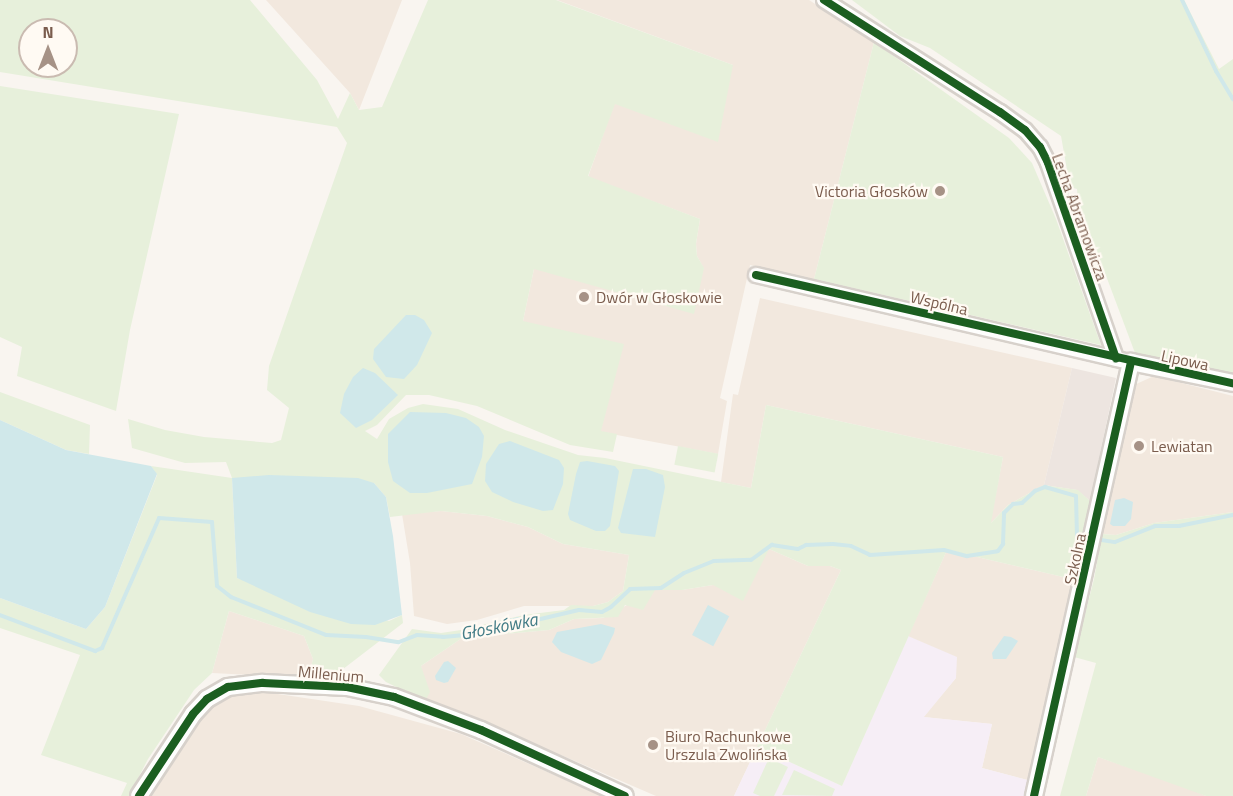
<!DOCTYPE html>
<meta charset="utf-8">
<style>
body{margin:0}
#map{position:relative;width:1233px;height:796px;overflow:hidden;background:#f9f5f0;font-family:"Titillium Web",sans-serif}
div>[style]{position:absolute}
.residential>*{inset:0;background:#f2e8de}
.industrial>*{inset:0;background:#ede5e0}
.education>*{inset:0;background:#f6eef6}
.green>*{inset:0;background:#e7f0db;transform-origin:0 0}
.water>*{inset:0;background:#d0e8ea;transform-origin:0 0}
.stream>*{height:4px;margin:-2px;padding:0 2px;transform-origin:2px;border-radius:2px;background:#d0e8ea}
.roads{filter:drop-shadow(2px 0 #d7d1cb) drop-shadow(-2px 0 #d7d1cb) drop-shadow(0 2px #d7d1cb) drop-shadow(0 -2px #d7d1cb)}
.minor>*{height:14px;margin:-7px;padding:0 7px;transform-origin:7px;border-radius:7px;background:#fefefd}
.tertiary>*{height:16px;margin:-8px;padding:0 8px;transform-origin:8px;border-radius:8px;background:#fefefd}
.cycleway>*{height:8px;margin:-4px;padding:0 4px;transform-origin:4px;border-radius:4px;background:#1b5e20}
.dots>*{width:16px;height:16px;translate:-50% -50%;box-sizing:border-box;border:3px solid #fffaf3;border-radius:50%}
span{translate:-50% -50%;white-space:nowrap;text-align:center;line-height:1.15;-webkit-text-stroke:4.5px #fffaf3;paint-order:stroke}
.poi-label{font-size:16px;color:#7a5c4d}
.right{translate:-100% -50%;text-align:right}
.left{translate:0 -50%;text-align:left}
.street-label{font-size:16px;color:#7a5c4d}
.water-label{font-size:18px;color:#437c86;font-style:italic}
.north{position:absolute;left:18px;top:18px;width:60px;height:60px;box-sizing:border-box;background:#fffaf3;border:2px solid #cabbb1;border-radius:50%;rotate:0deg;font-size:16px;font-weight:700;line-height:24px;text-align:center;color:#7a5c4d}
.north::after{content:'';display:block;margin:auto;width:21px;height:27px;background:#a69286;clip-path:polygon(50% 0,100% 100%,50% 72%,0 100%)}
</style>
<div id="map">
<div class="residential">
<div style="clip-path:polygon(266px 0,402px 0,359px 110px,350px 93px)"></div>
<div style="clip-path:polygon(557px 0,809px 0,874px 42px,814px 279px,750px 265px,720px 398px,727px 401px,718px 454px,601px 432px,523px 321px,534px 269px,704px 269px,697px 256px,696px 244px,700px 219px,588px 177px,614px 104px,733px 65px)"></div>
<div style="clip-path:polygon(760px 298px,1072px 368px,1044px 485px,1008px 505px,990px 524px,1003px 457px,766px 405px,751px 488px,721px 482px,733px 394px,738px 395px)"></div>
<div style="clip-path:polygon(1154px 376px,1233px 396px,1233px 512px,1154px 523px,1116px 535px,1102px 534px,1134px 385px)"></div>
<div style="clip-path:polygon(441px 511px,487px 516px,528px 527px,563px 544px,629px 555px,623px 591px,608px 602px,593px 606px,524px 606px,477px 620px,447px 624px,414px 616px,410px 563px,402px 514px)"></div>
<div style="clip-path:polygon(769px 549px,808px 566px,830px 566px,841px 570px,734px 796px,656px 796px,561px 755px,559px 760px,425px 701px,421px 666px,462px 638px,549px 630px,574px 619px,603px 618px,655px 590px,682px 590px,713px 585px)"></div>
<div style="clip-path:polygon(947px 550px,1076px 580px,1031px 781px,982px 768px,992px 724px,923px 717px,956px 678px,908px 636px)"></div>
<div style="clip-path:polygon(229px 611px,304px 636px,313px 659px,308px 678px,212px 673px)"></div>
<div style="clip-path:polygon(251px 690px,359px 706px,461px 734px,602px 796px,147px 796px,202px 712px,227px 694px)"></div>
<div style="clip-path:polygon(1098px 757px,1183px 786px,1206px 796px,1086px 796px)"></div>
</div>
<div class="industrial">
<div style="clip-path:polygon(1072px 368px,1116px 378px,1090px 501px,1077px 490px,1044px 485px)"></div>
</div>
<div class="education">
<div style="clip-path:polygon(908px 636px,957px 657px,956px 678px,924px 717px,992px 724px,982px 768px,1031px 781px,1026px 796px,734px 796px,757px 747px,842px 786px)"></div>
</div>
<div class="green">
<div style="clip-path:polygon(evenodd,0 0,250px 0,317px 80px,338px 119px,350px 93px,359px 110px,382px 107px,428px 0,556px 0,733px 65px,718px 142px,615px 104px,588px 176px,700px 219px,696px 244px,697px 256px,704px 268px,694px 314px,534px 269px,523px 321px,624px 344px,601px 431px,617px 434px,613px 452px,570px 445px,477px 406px,429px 395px,406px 395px,377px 425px,365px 431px,377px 439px,389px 419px,408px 408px,423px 404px,458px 409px,505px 430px,578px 455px,605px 458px,751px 488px,766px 405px,1003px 457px,991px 523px,1008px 505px,1044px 485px,1078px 490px,1090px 501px,1076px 580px,947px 550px,842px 786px,757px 747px,841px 570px,830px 566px,808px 566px,769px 549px,743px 601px,713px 585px,682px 590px,655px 590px,643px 610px,625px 605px,618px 617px,574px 619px,549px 630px,462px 638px,421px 666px,430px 692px,425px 701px,386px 682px,379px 675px,412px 629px,441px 633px,461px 630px,524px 615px,564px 610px,571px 605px,593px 606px,608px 602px,623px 591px,629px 555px,563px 544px,528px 527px,487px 516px,441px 511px,390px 517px,386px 497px,374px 483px,232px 478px,237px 578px,389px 621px,402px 615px,403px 623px,334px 676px,308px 678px,313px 659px,304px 636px,229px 611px,212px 673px,194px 690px,148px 759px,129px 796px,121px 796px,127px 783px,41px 755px,80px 655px,0 628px,0 598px,86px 629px,105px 607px,157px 475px,151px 466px,232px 478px,226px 462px,185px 463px,132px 448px,128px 419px,165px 430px,204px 437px,272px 443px,281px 440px,289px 408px,267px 390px,269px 366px,347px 143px,337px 127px,0 72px,0 0,30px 30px,66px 30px,66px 66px,30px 66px,30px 30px)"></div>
<div style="clip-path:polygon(852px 0,1184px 0,1219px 69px,1233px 59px,1233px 375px,1135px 353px,1078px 201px,1077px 189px,1070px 187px,1061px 136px,930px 48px,900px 36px)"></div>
<div style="clip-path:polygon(874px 42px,1009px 138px,1032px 163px,1056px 219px,1101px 345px,814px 279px)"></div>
<div style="clip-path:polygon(0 86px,179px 114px,130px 330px,116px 411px,17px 376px,22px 347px,0 337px)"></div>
<div style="clip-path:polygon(0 392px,90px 425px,89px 454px,66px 450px,0 420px)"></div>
<div style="left:678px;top:446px;width:41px;height:19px;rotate:11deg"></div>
<div style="clip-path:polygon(1233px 512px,1233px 796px,1206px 796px,1098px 757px,1086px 796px,1060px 796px,1096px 663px,1074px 657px,1094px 579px,1102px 534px,1116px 535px,1154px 523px)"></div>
<div style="clip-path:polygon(769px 758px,788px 767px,774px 796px,760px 796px,753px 793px)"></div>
<div style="clip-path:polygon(794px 770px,835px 789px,832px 796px,782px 795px)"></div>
</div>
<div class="water">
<div style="clip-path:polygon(406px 315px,415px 315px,424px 320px,432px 333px,417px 365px,404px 379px,386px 377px,373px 359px,374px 349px)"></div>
<div style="clip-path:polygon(363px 368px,375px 373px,398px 395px,372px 420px,356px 428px,340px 413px,344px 394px,353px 377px)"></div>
<div style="clip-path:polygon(410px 412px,446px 413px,466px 418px,479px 427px,484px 436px,482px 457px,472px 484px,427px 493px,410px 493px,393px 481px,388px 462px,388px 434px)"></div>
<div style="clip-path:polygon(0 420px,66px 450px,151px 466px,157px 474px,105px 607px,86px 629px,0 598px)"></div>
<div style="clip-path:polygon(510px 441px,559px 460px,564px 468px,563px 484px,553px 510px,543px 511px,513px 502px,492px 492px,485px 481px,486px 464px,499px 444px)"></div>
<div style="clip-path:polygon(587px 461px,615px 466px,619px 471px,610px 526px,605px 531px,596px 531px,570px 520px,568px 514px,576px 474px,580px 462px)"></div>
<div style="clip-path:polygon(633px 469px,646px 469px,663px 475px,665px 487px,655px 537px,621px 533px,618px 528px)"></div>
<div style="clip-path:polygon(269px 475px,358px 478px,374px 483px,386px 497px,393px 536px,402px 615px,375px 625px,351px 624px,310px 612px,237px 578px,232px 478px)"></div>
<div style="clip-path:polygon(1124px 498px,1133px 502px,1131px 519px,1125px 526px,1113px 526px,1110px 524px,1115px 500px)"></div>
<div style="left:708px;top:605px;width:24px;height:34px;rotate:28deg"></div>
<div style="clip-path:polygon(601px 624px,615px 628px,614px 633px,601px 660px,592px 664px,561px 652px,552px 642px,557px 632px)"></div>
<div style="clip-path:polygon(1004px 636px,1011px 637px,1018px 641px,1006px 659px,993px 659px,992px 653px)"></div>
<div style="clip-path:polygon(448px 661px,456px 668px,448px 682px,444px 683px,436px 680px,435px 676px,444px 662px)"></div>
</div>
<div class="stream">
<div style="left:1182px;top:0;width:79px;rotate:64.4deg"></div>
<div style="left:1216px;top:71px;width:33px;rotate:59deg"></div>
<div style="left:1095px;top:539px;width:20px;rotate:9deg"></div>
<div style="left:1115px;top:542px;width:43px;rotate:-21.8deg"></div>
<div style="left:1155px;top:526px;width:24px"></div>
<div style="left:1179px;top:526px;width:55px;rotate:-11.5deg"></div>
<div style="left:0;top:615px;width:102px;rotate:20.8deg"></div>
<div style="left:95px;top:651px;width:8px;rotate:-23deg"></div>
<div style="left:102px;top:648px;width:142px;rotate:-66.3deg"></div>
<div style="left:159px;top:518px;width:53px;rotate:4.3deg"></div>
<div style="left:212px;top:522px;width:64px;rotate:85.5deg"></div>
<div style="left:217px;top:586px;width:18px;rotate:38deg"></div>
<div style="left:231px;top:597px;width:102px;rotate:21.8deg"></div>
<div style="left:326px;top:635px;width:40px;rotate:2.9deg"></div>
<div style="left:366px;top:637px;width:33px;rotate:9deg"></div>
<div style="left:399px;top:642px;width:19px;rotate:-21deg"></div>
<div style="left:417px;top:635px;width:26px;rotate:4deg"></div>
<div style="left:443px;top:637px;width:44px;rotate:-5.2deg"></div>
<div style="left:487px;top:633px;width:16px;rotate:-38deg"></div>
<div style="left:500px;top:623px;width:19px;rotate:-12deg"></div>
<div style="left:519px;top:619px;width:13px;rotate:9deg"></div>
<div style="left:532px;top:621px;width:48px;rotate:-13.2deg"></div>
<div style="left:579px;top:610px;width:23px;rotate:5deg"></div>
<div style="left:602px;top:612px;width:10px;rotate:-29deg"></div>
<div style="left:611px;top:607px;width:26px;rotate:-43deg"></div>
<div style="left:630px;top:589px;width:31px;rotate:-2deg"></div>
<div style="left:661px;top:588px;width:27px;rotate:-33deg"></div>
<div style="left:684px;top:573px;width:32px;rotate:-22deg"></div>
<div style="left:714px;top:561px;width:37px;rotate:-2deg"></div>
<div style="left:751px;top:560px;width:26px;rotate:-36deg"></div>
<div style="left:772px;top:545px;width:26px;rotate:9deg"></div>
<div style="left:798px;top:549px;width:9px;rotate:-27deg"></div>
<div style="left:806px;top:545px;width:27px;rotate:-2deg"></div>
<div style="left:833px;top:544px;width:18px;rotate:6deg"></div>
<div style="left:851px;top:546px;width:21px;rotate:25deg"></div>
<div style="left:870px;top:555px;width:74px;rotate:-3.9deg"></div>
<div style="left:944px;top:550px;width:24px;rotate:15deg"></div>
<div style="left:967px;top:556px;width:31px;rotate:-9deg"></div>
<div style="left:998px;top:551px;width:9px;rotate:-54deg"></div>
<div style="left:1003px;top:544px;width:31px;rotate:-88deg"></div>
<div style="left:1004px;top:513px;width:13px;rotate:-45deg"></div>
<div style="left:1013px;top:504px;width:9px;rotate:-6deg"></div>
<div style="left:1022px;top:503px;width:18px;rotate:-43deg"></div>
<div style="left:1035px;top:491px;width:11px;rotate:-22deg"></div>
<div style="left:1045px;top:487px;width:32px;rotate:16deg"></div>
<div style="left:1076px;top:496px;width:40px;rotate:88.6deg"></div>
<div style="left:1077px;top:536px;width:11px;rotate:10deg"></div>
</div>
<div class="roads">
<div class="minor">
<div style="left:824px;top:0;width:209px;rotate:32.5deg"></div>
<div style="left:1000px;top:112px;width:31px;rotate:36deg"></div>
<div style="left:1025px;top:130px;width:23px;rotate:49deg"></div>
<div style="left:1040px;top:147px;width:18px;rotate:63deg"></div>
<div style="left:1048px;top:163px;width:207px;rotate:70.8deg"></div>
<div style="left:756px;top:275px;width:376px;rotate:13.1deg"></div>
</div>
<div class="tertiary">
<div style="left:139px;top:796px;width:98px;rotate:-56.6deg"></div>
<div style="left:193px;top:714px;width:21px;rotate:-47deg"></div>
<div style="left:207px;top:699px;width:24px;rotate:-30deg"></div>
<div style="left:228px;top:687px;width:35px;rotate:-7deg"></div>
<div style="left:263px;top:683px;width:84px;rotate:2.7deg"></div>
<div style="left:347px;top:687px;width:48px;rotate:12deg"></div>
<div style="left:394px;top:697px;width:93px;rotate:20.8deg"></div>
<div style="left:481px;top:730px;width:158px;rotate:24.6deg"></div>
<div style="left:1034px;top:796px;width:445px;rotate:-77.4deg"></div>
<div style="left:1131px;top:362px;width:104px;rotate:11.6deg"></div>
</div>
</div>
<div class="cycleway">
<div style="left:824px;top:0;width:209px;rotate:32.5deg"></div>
<div style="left:1000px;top:112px;width:31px;rotate:36deg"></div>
<div style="left:1025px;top:130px;width:23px;rotate:49deg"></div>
<div style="left:1040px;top:147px;width:18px;rotate:63deg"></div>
<div style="left:1048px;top:163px;width:207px;rotate:70.8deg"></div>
<div style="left:756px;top:275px;width:489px;rotate:12.8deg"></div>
<div style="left:139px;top:796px;width:98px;rotate:-56.6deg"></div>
<div style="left:193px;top:714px;width:21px;rotate:-47deg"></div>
<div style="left:207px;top:699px;width:24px;rotate:-30deg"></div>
<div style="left:228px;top:687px;width:35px;rotate:-7deg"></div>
<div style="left:263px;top:683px;width:84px;rotate:2.7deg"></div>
<div style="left:347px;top:687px;width:48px;rotate:12deg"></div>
<div style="left:394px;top:697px;width:93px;rotate:20.8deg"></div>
<div style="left:481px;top:730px;width:158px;rotate:24.6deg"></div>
<div style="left:1034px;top:796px;width:445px;rotate:-77.4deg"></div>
</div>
<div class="dots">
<div style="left:940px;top:191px;background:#a69286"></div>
<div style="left:584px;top:297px;background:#a69286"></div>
<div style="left:1139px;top:446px;background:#a69286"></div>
<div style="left:653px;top:745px;background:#a69286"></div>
</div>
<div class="poi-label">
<span class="right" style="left:928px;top:191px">Victoria Głosków</span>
<span class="left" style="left:596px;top:297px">Dwór w Głoskowie</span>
<span class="left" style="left:1151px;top:446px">Lewiatan</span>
<span class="left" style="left:665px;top:745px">Biuro Rachunkowe<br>Urszula Zwolińska</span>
</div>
<div class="street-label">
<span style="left:1080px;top:217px;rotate:70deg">Lecha Abramowicza</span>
<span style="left:939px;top:303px;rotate:13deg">Wspólna</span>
<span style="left:1185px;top:360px;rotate:12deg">Lipowa</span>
<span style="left:1075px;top:559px;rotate:-78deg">Szkolna</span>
<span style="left:331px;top:674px;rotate:5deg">Millenium</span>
</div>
<div class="water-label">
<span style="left:499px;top:627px;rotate:-11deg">Głoskówka</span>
</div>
<div class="north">N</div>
</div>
